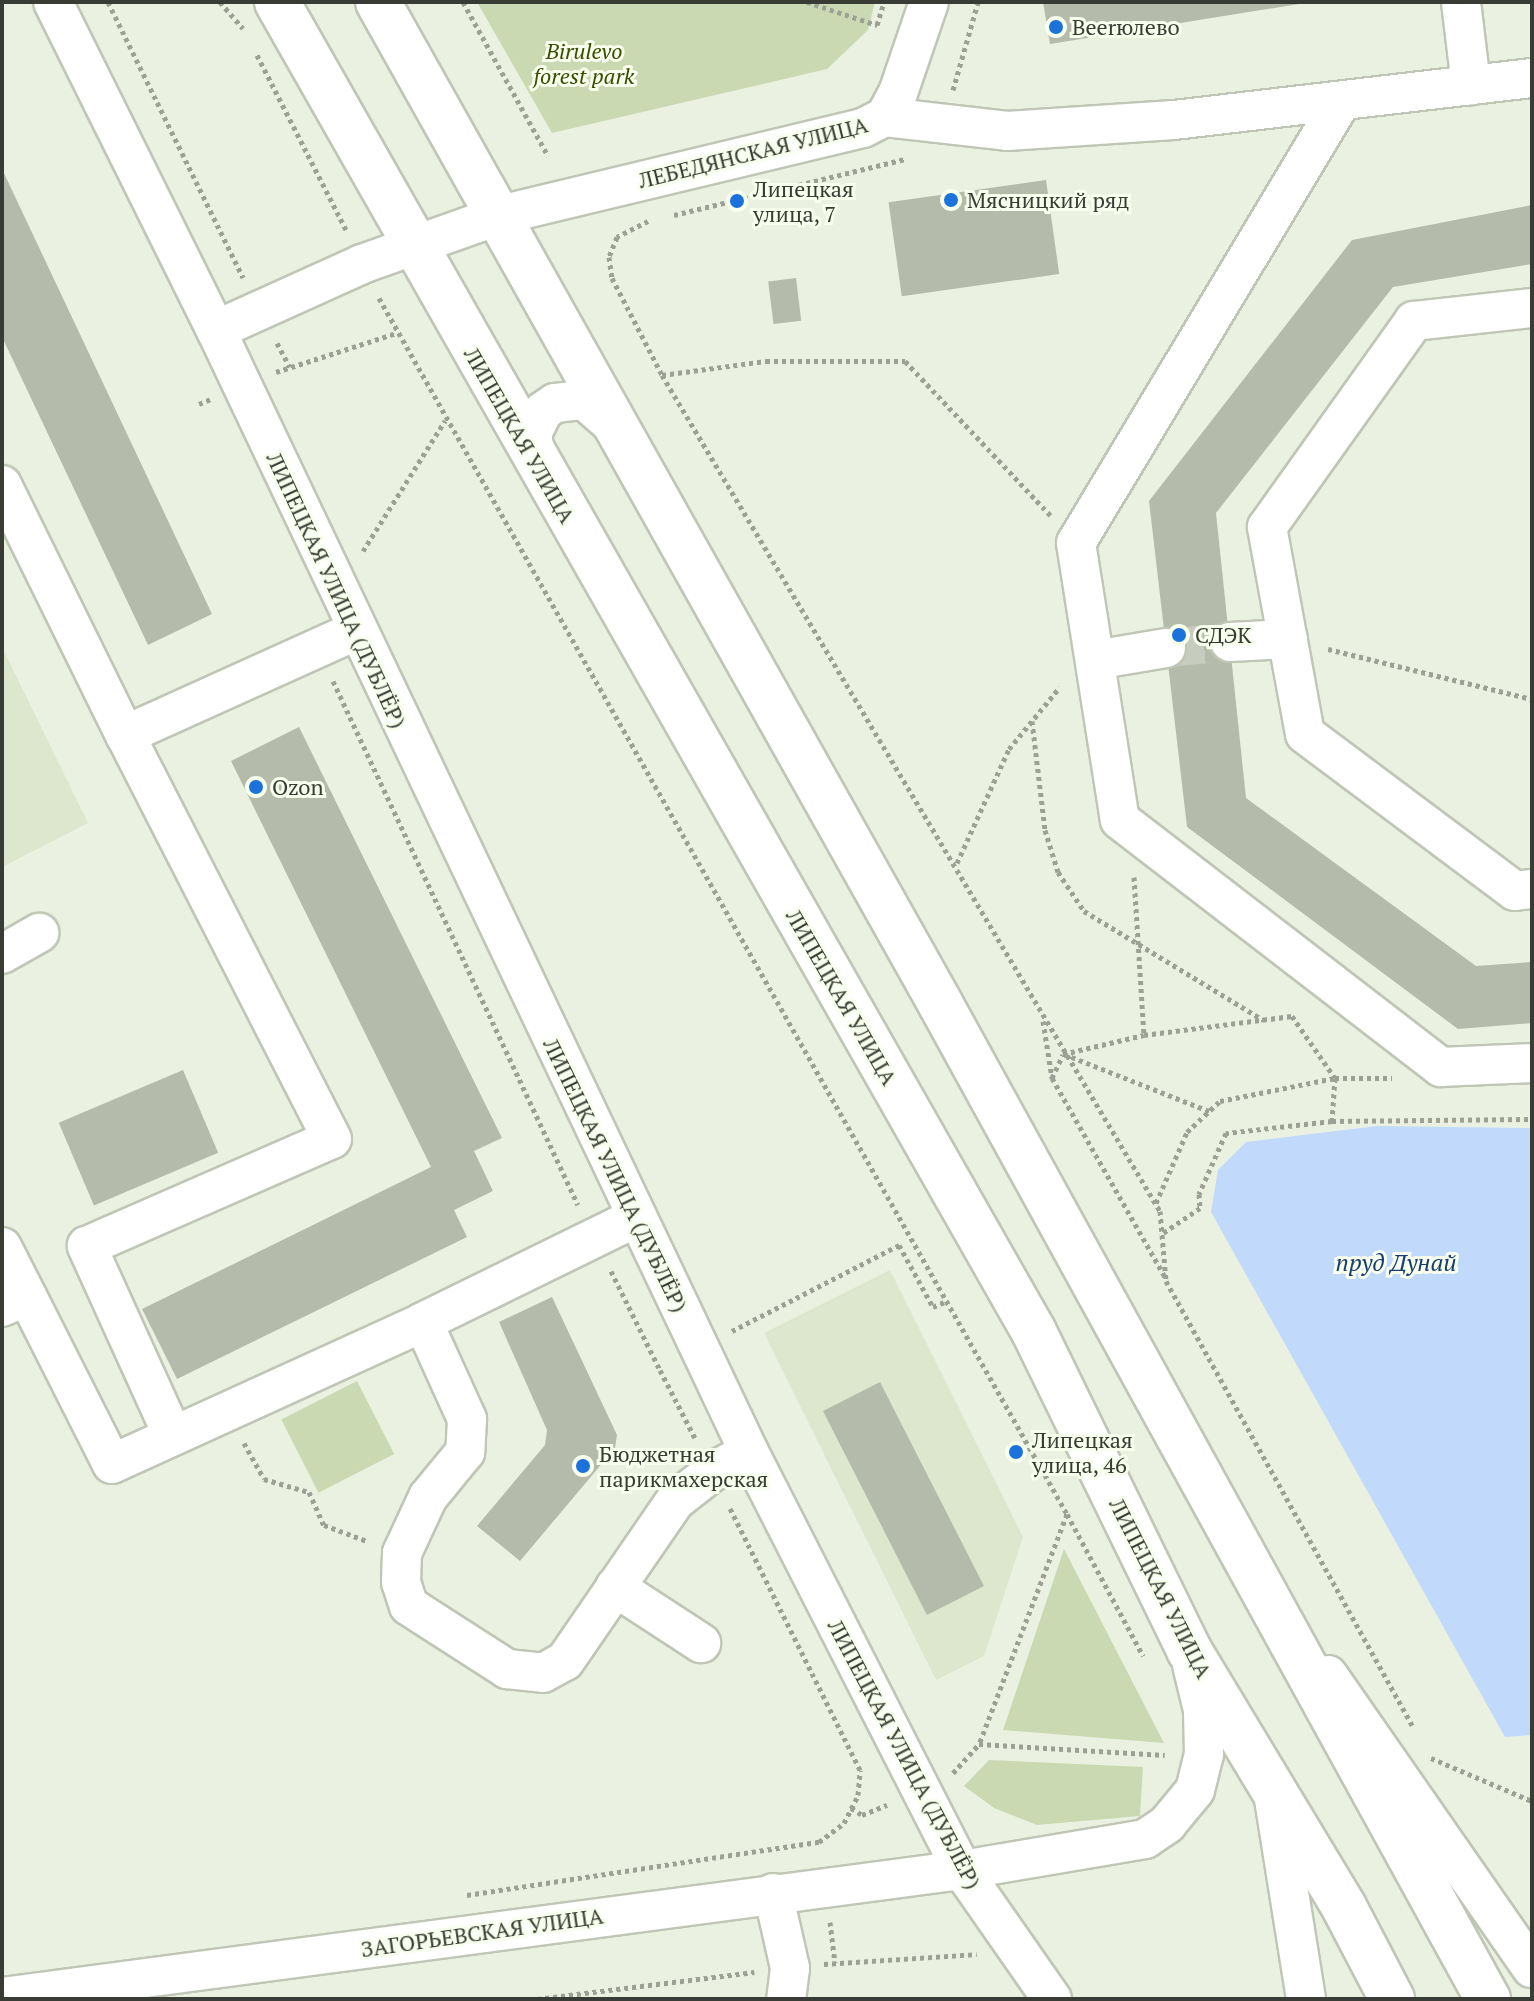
<!DOCTYPE html>
<meta charset="utf-8">
<style>
body{margin:0}
#map{position:relative;width:1534px;height:2001px;overflow:hidden;background:#ebf1e0;font-family:"PT Serif",serif}
div>[style]{position:absolute}
.built>*{inset:0;background:#dde7ce}
.green>*{inset:0;background:#cbd9b2;transform-origin:0 0}
.water>*{inset:0;background:#c1d9fb}
.building>*{inset:0;background:#b5bbaa;transform-origin:0 0}
.minor-tunnel>*{height:38px;margin-top:-19px;transform-origin:0;background:repeating-linear-gradient(90deg,#c7cdbe 0 38px,transparent 0 57px)}
.path>*{height:5px;margin-top:-2.5px;transform-origin:0;background:repeating-linear-gradient(90deg,#9da195 0 4px,transparent 0 8px)}
.roads{filter:drop-shadow(2px 0 #c0c6b5) drop-shadow(-2px 0 #c0c6b5) drop-shadow(0 2px #c0c6b5) drop-shadow(0 -2px #c0c6b5)}
.minor>*{height:38px;margin:-19px;padding:0 19px;transform-origin:19px;border-radius:19px;background:#fff}
.major>*{height:44px;margin:-22px;padding:0 22px;transform-origin:22px;border-radius:22px;background:#fff}
.dots>*{width:22px;height:22px;translate:-50% -50%;box-sizing:border-box;border:4px solid #f8ffed;border-radius:50%}
span{translate:-50% -50%;white-space:nowrap;text-align:center;line-height:1.15;-webkit-text-stroke:6px #f8ffed;paint-order:stroke}
.poi-label{font-size:22px;color:#393c35}
.left{translate:0 -50%;text-align:left}
.park-label{font-size:22px;color:#3a4c00;font-style:italic}
.street-label{font-size:22px;color:#393c35}
.water-label{font-size:24px;color:#183e71;font-style:italic}
.frame{position:absolute;inset:0;border:4px solid #393c35;pointer-events:none}
</style>
<div id="map">
<div class="built">
<div style="clip-path:polygon(2px 647px,88px 823px,2px 867px)"></div>
<div style="clip-path:polygon(890px 1270px,1023px 1537px,984px 1656px,936px 1680px,764px 1333px)"></div>
</div>
<div class="green">
<div style="clip-path:polygon(477px 2px,875px 2px,868px 30px,827px 69px,552px 133px)"></div>
<div style="left:357px;top:1381px;width:82px;height:85px;rotate:63deg"></div>
<div style="clip-path:polygon(1064px 1549px,1164px 1743px,1003px 1730px)"></div>
<div style="clip-path:polygon(989px 1760px,1143px 1767px,1140px 1816px,1037px 1825px,994px 1808px,964px 1786px)"></div>
</div>
<div class="water">
<div style="clip-path:polygon(1377px 1126px,1532px 1128px,1532px 1735px,1505px 1737px,1211px 1212px,1218px 1170px,1246px 1142px)"></div>
</div>
<div class="building">
<div style="clip-path:polygon(1043px 2px,1299px 2px,1299px 4px,1050px 44px)"></div>
<div style="clip-path:polygon(2px 169px,212px 614px,148px 645px,2px 337px)"></div>
<div style="left:1046px;top:180px;width:95px;height:159px;rotate:82deg"></div>
<div style="clip-path:polygon(1532px 205px,1532px 264px,1393px 287px,1216px 513px,1246px 798px,1476px 966px,1532px 962px,1532px 1023px,1458px 1029px,1187px 827px,1149px 501px,1352px 240px)"></div>
<div style="left:796px;top:278px;width:43px;height:28px;rotate:83deg"></div>
<div style="clip-path:polygon(299px 727px,502px 1138px,474px 1151px,493px 1191px,454px 1210px,467px 1237px,177px 1379px,142px 1309px,431px 1167px,231px 761px)"></div>
<div style="left:183px;top:1070px;width:90px;height:135px;rotate:67deg"></div>
<div style="clip-path:polygon(552px 1297px,617px 1435px,615px 1448px,520px 1561px,477px 1526px,545px 1445px,547px 1430px,499px 1322px)"></div>
<div style="left:880px;top:1382px;width:229px;height:64px;rotate:63deg"></div>
</div>
<div class="minor-tunnel">
<div style="left:1166px;top:648px;width:64px;rotate:-5.4deg"></div>
</div>
<div class="path">
<div style="left:108px;top:2px;width:307px;rotate:63.9deg"></div>
<div style="left:220px;top:2px;width:35px;rotate:49deg"></div>
<div style="left:463px;top:2px;width:176px;rotate:61.1deg"></div>
<div style="left:807px;top:2px;width:74px;rotate:18.2deg"></div>
<div style="left:877px;top:25px;width:24px;rotate:-73deg"></div>
<div style="left:257px;top:55px;width:199px;rotate:63deg"></div>
<div style="left:953px;top:90px;width:91px;rotate:-74.1deg"></div>
<div style="left:674px;top:215px;width:238px;rotate:-13.6deg"></div>
<div style="left:648px;top:221px;width:35px;rotate:153deg"></div>
<div style="left:617px;top:237px;width:22px;rotate:112deg"></div>
<div style="left:609px;top:257px;width:21px;rotate:82deg"></div>
<div style="left:612px;top:278px;width:109px;rotate:62.7deg"></div>
<div style="left:662px;top:375px;width:973px;rotate:59.22deg"></div>
<div style="left:1160px;top:1211px;width:70px;rotate:85.1deg"></div>
<div style="left:1166px;top:1281px;width:508px;rotate:61.01deg"></div>
<div style="left:379px;top:298px;width:1397px;rotate:60.5deg"></div>
<div style="left:1067px;top:1514px;width:246px;rotate:110.9deg"></div>
<div style="left:979px;top:1744px;width:186px;rotate:3.4deg"></div>
<div style="left:277px;top:343px;width:27px;rotate:62deg"></div>
<div style="left:276px;top:372px;width:127px;rotate:-17.9deg"></div>
<div style="left:662px;top:375px;width:105px;rotate:-7.7deg"></div>
<div style="left:766px;top:361px;width:139px"></div>
<div style="left:905px;top:361px;width:212px;rotate:46.7deg"></div>
<div style="left:199px;top:404px;width:13px;rotate:-23deg"></div>
<div style="left:363px;top:551px;width:154px;rotate:-57.8deg"></div>
<div style="left:1328px;top:649px;width:210px;rotate:13.8deg"></div>
<div style="left:333px;top:681px;width:578px;rotate:64.94deg"></div>
<div style="left:1032px;top:721px;width:110px;rotate:83.2deg"></div>
<div style="left:1045px;top:830px;width:44px;rotate:72.8deg"></div>
<div style="left:1058px;top:872px;width:47px;rotate:56.3deg"></div>
<div style="left:1084px;top:911px;width:210px;rotate:31.3deg"></div>
<div style="left:957px;top:863px;width:125px;rotate:-65.5deg"></div>
<div style="left:1009px;top:749px;width:80px;rotate:-50.6deg"></div>
<div style="left:1134px;top:877px;width:158px;rotate:86.4deg"></div>
<div style="left:1043px;top:1021px;width:58px;rotate:81deg"></div>
<div style="left:1052px;top:1078px;width:229px;rotate:60.4deg"></div>
<div style="left:1064px;top:1054px;width:156px;rotate:21.5deg"></div>
<div style="left:1052px;top:1078px;width:26px;rotate:-65deg"></div>
<div style="left:1063px;top:1054px;width:83px;rotate:-13.2deg"></div>
<div style="left:1144px;top:1035px;width:149px;rotate:-7.3deg"></div>
<div style="left:1292px;top:1016px;width:75px;rotate:55.3deg"></div>
<div style="left:1335px;top:1078px;width:43px;rotate:94deg"></div>
<div style="left:1332px;top:1121px;width:107px;rotate:173.5deg"></div>
<div style="left:1226px;top:1133px;width:67px;rotate:113.9deg"></div>
<div style="left:1199px;top:1194px;width:14px;rotate:86deg"></div>
<div style="left:1200px;top:1208px;width:48px;rotate:146deg"></div>
<div style="left:1332px;top:1121px;width:200px;rotate:-0.6deg"></div>
<div style="left:1156px;top:1203px;width:77px;rotate:-66.4deg"></div>
<div style="left:1187px;top:1132px;width:45px;rotate:-43.2deg"></div>
<div style="left:1220px;top:1101px;width:117px;rotate:-11.3deg"></div>
<div style="left:1335px;top:1078px;width:57px"></div>
<div style="left:611px;top:1271px;width:110px;rotate:63.7deg"></div>
<div style="left:732px;top:1331px;width:188px;rotate:-27.2deg"></div>
<div style="left:899px;top:1245px;width:71px;rotate:61.3deg"></div>
<div style="left:933px;top:1307px;width:12px;rotate:-24deg"></div>
<div style="left:660px;top:1370px;width:79px;rotate:62.8deg"></div>
<div style="left:244px;top:1443px;width:41px;rotate:60.9deg"></div>
<div style="left:264px;top:1479px;width:47px;rotate:16.1deg"></div>
<div style="left:309px;top:1492px;width:36px;rotate:66deg"></div>
<div style="left:324px;top:1525px;width:46px;rotate:20.4deg"></div>
<div style="left:1067px;top:1514px;width:161px;rotate:61.8deg"></div>
<div style="left:1431px;top:1758px;width:110px;rotate:23.1deg"></div>
<div style="left:953px;top:1773px;width:39px;rotate:-48deg"></div>
<div style="left:851px;top:1808px;width:13px;rotate:32deg"></div>
<div style="left:862px;top:1815px;width:27px;rotate:-22deg"></div>
<div style="left:467px;top:1895px;width:356px;rotate:-8.6deg"></div>
<div style="left:819px;top:1842px;width:31px;rotate:-37deg"></div>
<div style="left:844px;top:1823px;width:31px;rotate:-63deg"></div>
<div style="left:858px;top:1795px;width:25px;rotate:-85deg"></div>
<div style="left:860px;top:1770px;width:295px;rotate:-116.4deg"></div>
<div style="left:830px;top:1922px;width:41px;rotate:83deg"></div>
<div style="left:824px;top:1964px;width:153px;rotate:-3.7deg"></div>
<div style="left:537px;top:1999px;width:219px;rotate:-7.1deg"></div>
</div>
<div class="roads">
<div class="minor">
<div style="left:53px;top:2px;width:366px;rotate:63.6deg"></div>
<div style="left:216px;top:330px;width:1242px;rotate:64.59deg"></div>
<div style="left:749px;top:1452px;width:469px;rotate:63deg"></div>
<div style="left:962px;top:1870px;width:157px;rotate:55.1deg"></div>
<div style="left:1461px;top:2px;width:84px;rotate:83.1deg"></div>
<div style="left:1341px;top:102px;width:514px;rotate:121deg"></div>
<div style="left:1076px;top:543px;width:280px;rotate:81deg"></div>
<div style="left:1120px;top:820px;width:405px;rotate:37.6deg"></div>
<div style="left:1441px;top:1067px;width:91px;rotate:-2.5deg"></div>
<div style="left:885px;top:117px;width:123px;rotate:6.5deg"></div>
<div style="left:1007px;top:131px;width:167px;rotate:-3.8deg"></div>
<div style="left:1174px;top:120px;width:360px;rotate:-6.7deg"></div>
<div style="left:1532px;top:308px;width:119px;rotate:173.7deg"></div>
<div style="left:1414px;top:321px;width:253px;rotate:125.5deg"></div>
<div style="left:1267px;top:527px;width:210px;rotate:79.6deg"></div>
<div style="left:1305px;top:734px;width:262px;rotate:36.8deg"></div>
<div style="left:1515px;top:891px;width:17px;rotate:-7deg"></div>
<div style="left:216px;top:330px;width:160px;rotate:-24.3deg"></div>
<div style="left:362px;top:264px;width:146px;rotate:-19.5deg"></div>
<div style="left:500px;top:215px;width:373px;rotate:-13.5deg"></div>
<div style="left:863px;top:128px;width:25px;rotate:-27deg"></div>
<div style="left:885px;top:117px;width:27px;rotate:-62deg"></div>
<div style="left:898px;top:93px;width:96px;rotate:-71.2deg"></div>
<div style="left:537px;top:463px;width:29px;rotate:-100deg"></div>
<div style="left:532px;top:434px;width:25px;rotate:-64deg"></div>
<div style="left:543px;top:411px;width:14px;rotate:-34deg"></div>
<div style="left:555px;top:403px;width:29px;rotate:-6deg"></div>
<div style="left:584px;top:400px;width:35px;rotate:41deg"></div>
<div style="left:2px;top:485px;width:279px;rotate:63.8deg"></div>
<div style="left:1230px;top:642px;width:58px;rotate:-3deg"></div>
<div style="left:1095px;top:660px;width:72px;rotate:-9.6deg"></div>
<div style="left:2px;top:954px;width:43px;rotate:-29.6deg"></div>
<div style="left:2px;top:1247px;width:55px;rotate:63deg"></div>
<div style="left:2px;top:1307px;width:27px;rotate:-24deg"></div>
<div style="left:27px;top:1296px;width:188px;rotate:63.2deg"></div>
<div style="left:112px;top:1464px;width:342px;rotate:-24.5deg"></div>
<div style="left:423px;top:1322px;width:238px;rotate:-26.1deg"></div>
<div style="left:423px;top:1322px;width:107px;rotate:65.6deg"></div>
<div style="left:467px;top:1419px;width:33px;rotate:93deg"></div>
<div style="left:465px;top:1452px;width:58px;rotate:129.4deg"></div>
<div style="left:428px;top:1497px;width:62px;rotate:114.9deg"></div>
<div style="left:402px;top:1553px;width:29px;rotate:92deg"></div>
<div style="left:401px;top:1582px;width:25px;rotate:72deg"></div>
<div style="left:409px;top:1606px;width:117px;rotate:32.7deg"></div>
<div style="left:507px;top:1669px;width:36px;rotate:6deg"></div>
<div style="left:543px;top:1673px;width:25px;rotate:-29deg"></div>
<div style="left:565px;top:1661px;width:194px;rotate:-55.5deg"></div>
<div style="left:675px;top:1501px;width:47px;rotate:-38.1deg"></div>
<div style="left:712px;top:1472px;width:42px;rotate:-28.4deg"></div>
<div style="left:173px;top:1436px;width:209px;rotate:-114.4deg"></div>
<div style="left:87px;top:1246px;width:267px;rotate:-23.6deg"></div>
<div style="left:332px;top:1139px;width:454px;rotate:-117.1deg"></div>
<div style="left:125px;top:735px;width:252px;rotate:-24.3deg"></div>
<div style="left:615px;top:1587px;width:103px;rotate:33.1deg"></div>
<div style="left:1328px;top:1675px;width:357px;rotate:55.2deg"></div>
<div style="left:1274px;top:1799px;width:203px;rotate:80.9deg"></div>
<div style="left:773px;top:1893px;width:77px;rotate:77.2deg"></div>
<div style="left:790px;top:1968px;width:31px;rotate:97deg"></div>
<div style="left:2px;top:1997px;width:968px;rotate:-7.54deg"></div>
<div style="left:962px;top:1870px;width:186px;rotate:-9.6deg"></div>
<div style="left:1145px;top:1839px;width:27px;rotate:-34deg"></div>
<div style="left:1167px;top:1824px;width:44px;rotate:-50.5deg"></div>
<div style="left:1195px;top:1790px;width:36px;rotate:-76deg"></div>
<div style="left:1204px;top:1755px;width:45px;rotate:-91.3deg"></div>
<div style="left:1203px;top:1710px;width:46px;rotate:-103.7deg"></div>
</div>
<div class="major">
<div style="left:277px;top:2px;width:1530px;rotate:60.35deg"></div>
<div style="left:1034px;top:1332px;width:354px;rotate:64deg"></div>
<div style="left:1189px;top:1650px;width:300px;rotate:58.9deg"></div>
<div style="left:1344px;top:1907px;width:104px;rotate:62.4deg"></div>
<div style="left:378px;top:2px;width:1150px;rotate:60.69deg"></div>
<div style="left:941px;top:1005px;width:1135px;rotate:61.18deg"></div>
</div>
</div>
<div class="dots">
<div style="left:1056px;top:27px;background:#1c72db"></div>
<div style="left:951px;top:200px;background:#1c72db"></div>
<div style="left:737px;top:201px;background:#1c72db"></div>
<div style="left:1179px;top:635px;background:#1c72db"></div>
<div style="left:256px;top:787px;background:#1c72db"></div>
<div style="left:1016px;top:1452px;background:#1c72db"></div>
<div style="left:583px;top:1466px;background:#1c72db"></div>
</div>
<div class="poi-label">
<span class="left" style="left:1072px;top:27px">Beerюлево</span>
<span class="left" style="left:753px;top:201px">Липецкая<br>улица, 7</span>
<span class="left" style="left:967px;top:200px">Мясницкий ряд</span>
<span class="left" style="left:1195px;top:635px">СДЭК</span>
<span class="left" style="left:272px;top:787px">Ozon</span>
<span class="left" style="left:1032px;top:1452px">Липецкая<br>улица, 46</span>
<span class="left" style="left:599px;top:1466px">Бюджетная<br>парикмахерская</span>
</div>
<div class="park-label">
<span style="left:584px;top:63px">Birulevo<br>forest park</span>
</div>
<div class="street-label">
<span style="left:753px;top:152px;rotate:-14deg">ЛЕБЕДЯНСКАЯ УЛИЦА</span>
<span style="left:520px;top:435px;rotate:60deg">ЛИПЕЦКАЯ УЛИЦА</span>
<span style="left:337px;top:590px;rotate:65deg">ЛИПЕЦКАЯ УЛИЦА (ДУБЛЁР)</span>
<span style="left:842px;top:997px;rotate:60deg">ЛИПЕЦКАЯ УЛИЦА</span>
<span style="left:616px;top:1175px;rotate:64deg">ЛИПЕЦКАЯ УЛИЦА (ДУБЛЁР)</span>
<span style="left:1161px;top:1588px;rotate:63deg">ЛИПЕЦКАЯ УЛИЦА</span>
<span style="left:905px;top:1754px;rotate:62deg">ЛИПЕЦКАЯ УЛИЦА (ДУБЛЁР)</span>
<span style="left:482px;top:1932px;rotate:-8deg">ЗАГОРЬЕВСКАЯ УЛИЦА</span>
</div>
<div class="water-label">
<span style="left:1396px;top:1263px">пруд Дунай</span>
</div>
<div class="frame"></div>
</div>
